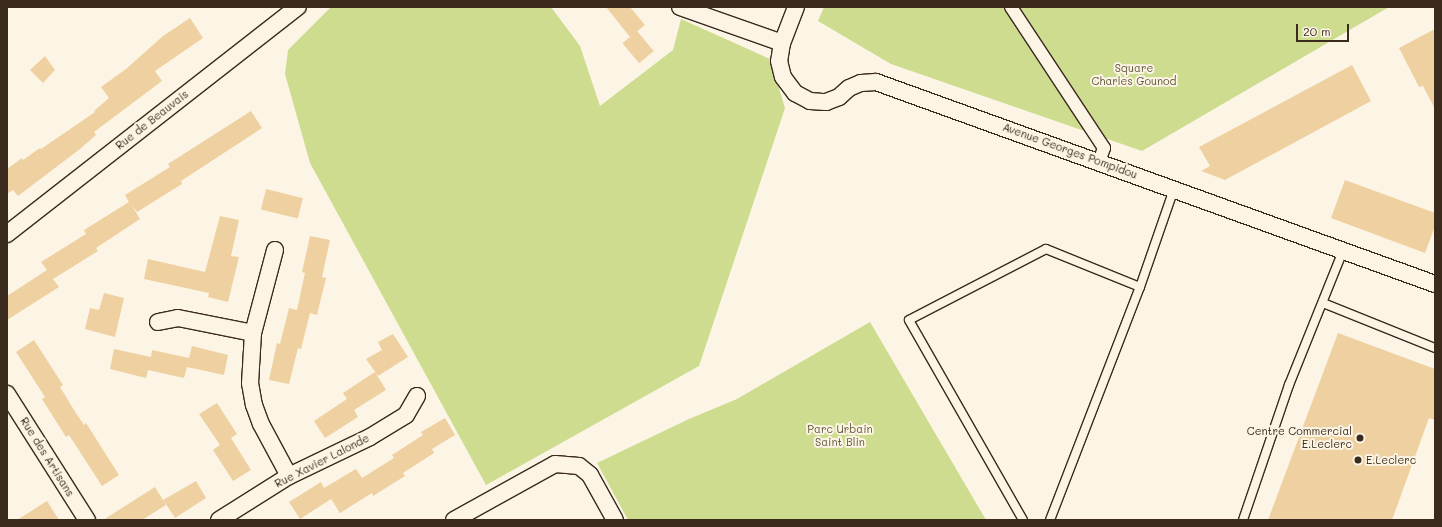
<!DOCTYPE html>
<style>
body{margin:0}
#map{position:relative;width:1442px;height:527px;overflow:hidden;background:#fcf5e5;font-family:Mali,sans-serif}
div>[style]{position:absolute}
.green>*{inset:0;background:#cddc8f}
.building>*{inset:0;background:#eed0a1;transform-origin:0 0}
.roads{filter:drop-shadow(1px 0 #3b2a1e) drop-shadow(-1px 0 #3b2a1e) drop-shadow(0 1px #3b2a1e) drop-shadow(0 -1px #3b2a1e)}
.service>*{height:8px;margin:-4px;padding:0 4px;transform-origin:4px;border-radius:4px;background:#fcf5e5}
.pedestrian>*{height:12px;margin:-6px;padding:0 6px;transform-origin:6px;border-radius:6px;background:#fcf5e5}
.minor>*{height:16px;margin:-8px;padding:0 8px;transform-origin:8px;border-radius:8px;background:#fcf5e5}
.dots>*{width:11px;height:11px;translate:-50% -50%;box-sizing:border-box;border:2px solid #fcf5e5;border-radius:50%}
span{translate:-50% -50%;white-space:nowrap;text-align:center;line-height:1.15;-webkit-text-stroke:4px #fcf5e5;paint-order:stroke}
.park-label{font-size:11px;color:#60563a}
.street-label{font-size:11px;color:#3b2a1e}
.poi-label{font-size:11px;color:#3b2a1e}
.right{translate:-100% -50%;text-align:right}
.left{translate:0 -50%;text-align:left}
.frame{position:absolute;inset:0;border:8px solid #3b2a1e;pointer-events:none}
.scale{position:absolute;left:1296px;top:24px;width:53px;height:18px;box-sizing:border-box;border:2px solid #3b2a1e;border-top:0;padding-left:5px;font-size:12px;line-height:14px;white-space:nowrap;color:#3b2a1e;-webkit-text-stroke:3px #fcf5e5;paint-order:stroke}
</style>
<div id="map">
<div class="green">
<div style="clip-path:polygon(331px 7px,551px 7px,580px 46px,600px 106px,673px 50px,681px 19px,770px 59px,785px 108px,699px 366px,486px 485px,310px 163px,285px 74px,288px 50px)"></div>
<div style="clip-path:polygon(824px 7px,1389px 7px,1142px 151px,891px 64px,818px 21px)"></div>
<div style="clip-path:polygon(870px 322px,986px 520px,628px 520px,597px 463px,689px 419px,737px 399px)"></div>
</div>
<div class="building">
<div style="clip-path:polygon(606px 7px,630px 7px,645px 25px,630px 37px)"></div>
<div style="clip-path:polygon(190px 18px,203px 38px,155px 71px,162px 81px,94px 132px,96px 135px,80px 149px,18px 196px,13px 190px,7px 194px,7px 169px,22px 158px,23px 160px,40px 148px,41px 149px,95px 112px,94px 111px,109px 98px,101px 87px,126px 69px,163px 36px)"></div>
<div style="clip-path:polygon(1435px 29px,1435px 109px,1423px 86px,1419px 87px,1399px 48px)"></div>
<div style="left:637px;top:31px;width:26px;height:19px;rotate:50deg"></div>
<div style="clip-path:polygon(45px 56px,55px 70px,43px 83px,30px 70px)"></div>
<div style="clip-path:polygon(1352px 65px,1371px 101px,1225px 180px,1201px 171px,1210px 166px,1199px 147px)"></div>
<div style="clip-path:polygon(251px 111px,262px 128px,181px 181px,182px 184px,137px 212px,131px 204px,140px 219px,96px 248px,98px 251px,53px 279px,59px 287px,7px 320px,7px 296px,47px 270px,41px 262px,86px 234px,84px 230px,129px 202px,125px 195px,170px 167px,168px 164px)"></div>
<div style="clip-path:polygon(1345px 180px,1435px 213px,1435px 226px,1425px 253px,1331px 218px)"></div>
<div style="left:266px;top:189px;width:38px;height:21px;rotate:14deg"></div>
<div style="clip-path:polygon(220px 216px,239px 220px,231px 256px,239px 257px,228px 302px,208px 297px,209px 293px,144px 279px,148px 259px,205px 272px)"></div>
<div style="clip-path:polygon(310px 236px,330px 240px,322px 277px,326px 278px,317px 315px,310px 313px,301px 349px,298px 348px,289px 384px,269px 380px,277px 343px,280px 344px,289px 308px,297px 310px,305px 273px,302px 272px)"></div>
<div style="clip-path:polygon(104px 293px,124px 298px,115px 337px,85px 329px,90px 308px,99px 310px)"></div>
<div style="clip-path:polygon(1338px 333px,1435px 369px,1435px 420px,1429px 418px,1392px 520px,1268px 520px)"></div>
<div style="clip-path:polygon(393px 334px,408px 357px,378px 376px,366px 359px,382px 350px,378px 342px)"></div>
<div style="clip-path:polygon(34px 340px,63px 385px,60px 387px,74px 410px,84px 425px,86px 423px,119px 475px,102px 486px,69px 435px,66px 437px,42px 399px,45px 397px,16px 352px)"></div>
<div style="clip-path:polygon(192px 346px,228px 355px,224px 375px,187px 367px,184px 378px,148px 370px,146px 378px,110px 369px,114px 349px,151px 357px,152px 350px,189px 358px)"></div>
<div style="clip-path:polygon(375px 372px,386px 390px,354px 410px,358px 417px,325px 438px,314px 421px,347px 399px,352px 407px,343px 393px)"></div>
<div style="clip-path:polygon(217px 403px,237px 434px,231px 438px,251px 470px,233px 481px,213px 450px,227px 440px,220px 445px,199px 414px)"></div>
<div style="clip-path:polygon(445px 418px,455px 435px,432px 449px,434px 453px,403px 473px,405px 476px,373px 496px,372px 493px,340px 513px,331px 499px,300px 519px,289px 502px,321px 482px,324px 488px,356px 469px,362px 478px,394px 458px,392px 455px,423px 435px,421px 432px)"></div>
<div style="clip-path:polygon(196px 481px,206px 498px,175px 518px,164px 501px,166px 505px,142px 520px,103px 520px,155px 487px,163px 500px)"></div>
<div style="clip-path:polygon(47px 501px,59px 520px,17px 520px)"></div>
</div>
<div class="roads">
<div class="service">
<div style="left:1323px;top:303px;width:121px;rotate:21.9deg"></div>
<div style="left:1023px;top:520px;width:230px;rotate:-119.7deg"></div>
<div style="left:909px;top:320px;width:154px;rotate:-27.4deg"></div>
<div style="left:1046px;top:249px;width:101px;rotate:22deg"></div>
<div style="left:1050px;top:520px;width:250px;rotate:-68.9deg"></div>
<div style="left:1140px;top:287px;width:104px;rotate:-70.9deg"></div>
<div style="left:1243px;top:520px;width:143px;rotate:-71.2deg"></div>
<div style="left:1289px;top:385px;width:144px;rotate:-68.1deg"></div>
</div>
<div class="pedestrian">
<div style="left:1011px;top:7px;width:169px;rotate:56.6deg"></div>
<div style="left:1104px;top:148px;width:15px;rotate:110deg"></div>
</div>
<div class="minor">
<div style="left:680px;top:7px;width:108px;rotate:19.4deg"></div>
<div style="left:796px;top:7px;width:39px;rotate:111deg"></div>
<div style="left:782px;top:43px;width:18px;rotate:99deg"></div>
<div style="left:779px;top:61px;width:16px;rotate:76deg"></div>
<div style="left:783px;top:77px;width:20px;rotate:53deg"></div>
<div style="left:795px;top:93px;width:17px;rotate:28deg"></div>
<div style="left:810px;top:101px;width:16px;rotate:4deg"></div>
<div style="left:826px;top:102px;width:14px;rotate:-21deg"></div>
<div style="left:839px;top:97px;width:13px;rotate:-42deg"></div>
<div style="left:849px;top:88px;width:13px;rotate:-23deg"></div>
<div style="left:861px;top:83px;width:15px;rotate:-4deg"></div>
<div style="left:876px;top:82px;width:594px;rotate:19.87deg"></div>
<div style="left:7px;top:234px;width:369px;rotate:-38deg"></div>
<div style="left:275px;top:250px;width:86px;rotate:104.8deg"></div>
<div style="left:253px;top:333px;width:50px;rotate:93.4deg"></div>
<div style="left:250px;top:383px;width:22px;rotate:80deg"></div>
<div style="left:254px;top:405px;width:20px;rotate:70deg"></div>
<div style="left:261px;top:424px;width:59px;rotate:61.7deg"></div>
<div style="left:158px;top:322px;width:20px;rotate:-11deg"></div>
<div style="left:178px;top:318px;width:76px;rotate:11.3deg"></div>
<div style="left:7px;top:394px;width:149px;rotate:57.6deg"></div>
<div style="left:219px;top:520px;width:83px;rotate:-32.2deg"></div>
<div style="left:289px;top:476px;width:90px;rotate:-25.7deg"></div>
<div style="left:370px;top:437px;width:42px;rotate:-31.4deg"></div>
<div style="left:406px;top:415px;width:22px;rotate:-60deg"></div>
<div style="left:454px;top:520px;width:115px;rotate:-29deg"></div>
<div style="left:555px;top:464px;width:24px;rotate:5deg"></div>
<div style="left:579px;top:466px;width:14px;rotate:39deg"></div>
<div style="left:590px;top:475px;width:51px;rotate:60.9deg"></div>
</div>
</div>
<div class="dots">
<div style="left:1360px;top:438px;background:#3b2a1e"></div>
<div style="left:1358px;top:460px;background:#3b2a1e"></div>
</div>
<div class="park-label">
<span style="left:1134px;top:75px">Square<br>Charles Gounod</span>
<span style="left:840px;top:436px">Parc Urbain<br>Saint Blin</span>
</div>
<div class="street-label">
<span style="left:152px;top:120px;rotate:-38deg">Rue de Beauvais</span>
<span style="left:1070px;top:151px;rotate:20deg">Avenue Georges Pompidou</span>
<span style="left:47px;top:457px;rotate:58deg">Rue des Artisans</span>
<span style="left:322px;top:461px;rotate:-27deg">Rue Xavier Lalonde</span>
</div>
<div class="poi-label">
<span class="right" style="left:1352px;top:438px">Centre Commercial<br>E.Leclerc</span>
<span class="left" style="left:1366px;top:460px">E.Leclerc</span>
</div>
<div class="frame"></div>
<div class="scale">20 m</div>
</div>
